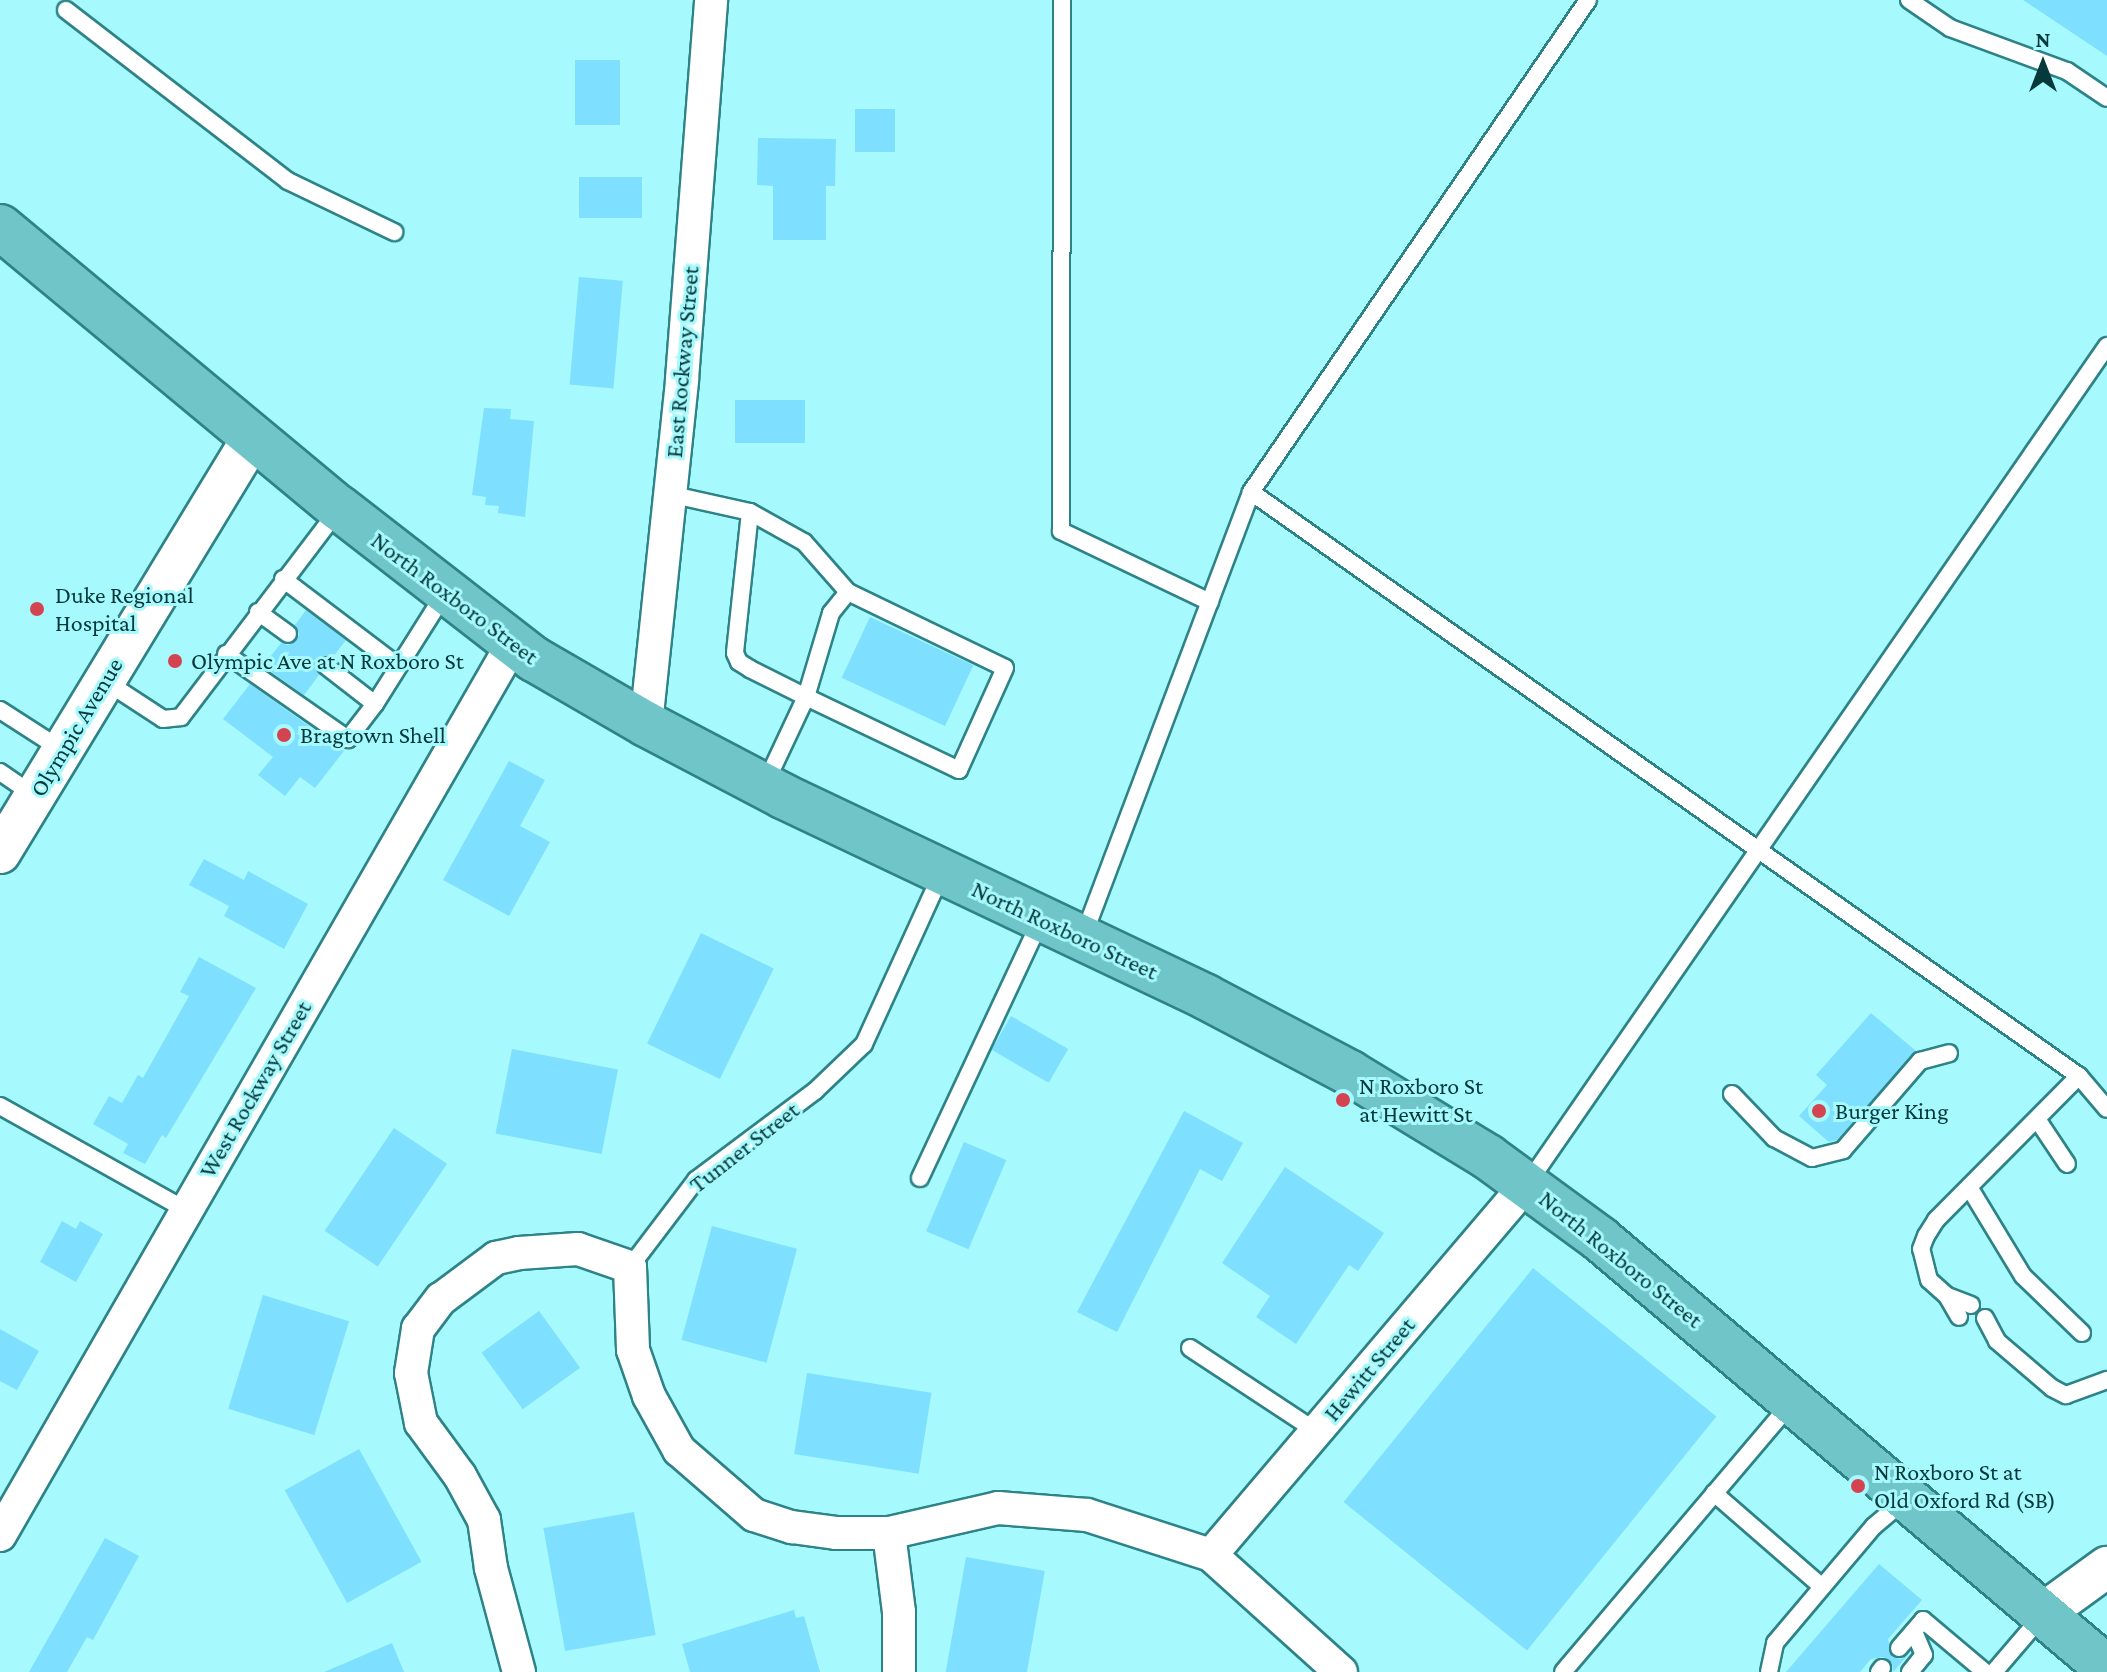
<!DOCTYPE html>
<style>
body{margin:0}
#map{position:relative;width:2107px;height:1672px;overflow:hidden;background:#a6f9fc;font-family:"Crimson Pro",serif}
div>[style]{position:absolute}
.building>*{inset:0;background:#7ee0fe;transform-origin:0 0}
.roads{filter:drop-shadow(2px 0 #2e8387) drop-shadow(-2px 0 #2e8387) drop-shadow(0 2px #2e8387) drop-shadow(0 -2px #2e8387)}
.service>*{height:16px;margin:-8px;padding:0 8px;transform-origin:8px;border-radius:8px;background:#fff}
.minor>*{height:32px;margin:-16px;padding:0 16px;transform-origin:16px;border-radius:16px;background:#fff}
.tertiary>*{height:40px;margin:-20px;padding:0 20px;transform-origin:20px;border-radius:20px;background:#fff}
.primary>*{height:44px;margin:-22px;padding:0 22px;transform-origin:22px;border-radius:22px;background:#70c5c8}
.dots>*{width:22px;height:22px;translate:-50% -50%;box-sizing:border-box;border:4px solid #a6f9fc;border-radius:50%}
span{translate:-50% -50%;white-space:nowrap;text-align:center;line-height:1.15;-webkit-text-stroke:6px #a6f9fc;paint-order:stroke}
.street-label{font-size:24px;color:#06393b}
.poi-label{font-size:24px;color:#06393b}
.left{translate:0 -50%;text-align:left}
.north{position:absolute;left:2003px;top:24px;width:80px;height:80px;-webkit-text-stroke:6px #a6f9fc;paint-order:stroke;rotate:0deg;font-size:22px;font-weight:700;line-height:32px;text-align:center;color:#06393b}
.north::after{content:'';display:block;margin:auto;width:28px;height:36px;background:#06393b;clip-path:polygon(50% 0,100% 100%,50% 72%,0 100%)}
</style>
<div id="map">
<div class="building">
<div style="clip-path:polygon(2023px 0,2107px 0,2107px 56px)"></div>
<div style="left:575px;top:60px;width:45px;height:65px"></div>
<div style="left:855px;top:109px;width:40px;height:43px"></div>
<div style="clip-path:polygon(758px 138px,836px 139px,835px 186px,826px 186px,826px 240px,773px 240px,773px 186px,757px 185px)"></div>
<div style="left:579px;top:177px;width:63px;height:41px"></div>
<div style="left:579px;top:277px;width:44px;height:108px;rotate:5deg"></div>
<div style="left:735px;top:400px;width:70px;height:43px"></div>
<div style="clip-path:polygon(484px 408px,511px 409px,510px 419px,534px 421px,525px 517px,498px 513px,499px 506px,485px 505px,486px 497px,472px 495px)"></div>
<div style="clip-path:polygon(306px 610px,346px 640px,333px 657px,318px 659px,315px 665px,319px 675px,304px 695px,263px 666px,281px 643px,288px 645px,296px 641px,299px 634px,295px 625px)"></div>
<div style="left:870px;top:617px;width:114px;height:67px;rotate:25deg"></div>
<div style="clip-path:polygon(250px 684px,344px 751px,315px 788px,300px 777px,285px 796px,258px 775px,273px 757px,223px 719px)"></div>
<div style="clip-path:polygon(509px 761px,545px 780px,520px 826px,550px 842px,509px 916px,443px 880px)"></div>
<div style="clip-path:polygon(204px 859px,244px 880px,248px 871px,308px 904px,284px 949px,224px 916px,229px 906px,189px 885px)"></div>
<div style="left:701px;top:933px;width:81px;height:123px;rotate:26deg"></div>
<div style="clip-path:polygon(199px 957px,256px 988px,166px 1138px,162px 1135px,145px 1164px,123px 1153px,128px 1144px,93px 1124px,109px 1096px,122px 1103px,138px 1075px,143px 1078px,189px 996px,180px 992px)"></div>
<div style="clip-path:polygon(1871px 1013px,1916px 1051px,1837px 1140px,1829px 1142px,1799px 1116px,1827px 1085px,1816px 1075px)"></div>
<div style="left:1011px;top:1016px;width:66px;height:39px;rotate:30deg"></div>
<div style="left:512px;top:1049px;width:108px;height:86px;rotate:11deg"></div>
<div style="clip-path:polygon(1184px 1111px,1243px 1143px,1222px 1181px,1200px 1169px,1117px 1332px,1077px 1312px)"></div>
<div style="left:394px;top:1128px;width:64px;height:124px;rotate:34deg"></div>
<div style="left:964px;top:1142px;width:46px;height:97px;rotate:23deg"></div>
<div style="clip-path:polygon(1285px 1167px,1384px 1233px,1358px 1271px,1349px 1265px,1296px 1344px,1256px 1317px,1270px 1296px,1222px 1263px)"></div>
<div style="clip-path:polygon(62px 1221px,76px 1229px,80px 1221px,103px 1234px,76px 1282px,40px 1262px)"></div>
<div style="left:712px;top:1226px;width:88px;height:118px;rotate:15deg"></div>
<div style="left:1533px;top:1268px;width:236px;height:301px;rotate:39deg"></div>
<div style="left:263px;top:1295px;width:90px;height:119px;rotate:17deg"></div>
<div style="left:539px;top:1311px;width:70px;height:71px;rotate:54deg"></div>
<div style="clip-path:polygon(0 1329px,39px 1351px,17px 1390px,0 1381px)"></div>
<div style="left:807px;top:1373px;width:126px;height:82px;rotate:9deg"></div>
<div style="left:359px;top:1449px;width:129px;height:85px;rotate:61deg"></div>
<div style="left:634px;top:1512px;width:125px;height:92px;rotate:80deg"></div>
<div style="clip-path:polygon(105px 1538px,139px 1556px,93px 1640px,87px 1637px,67px 1672px,29px 1672px)"></div>
<div style="left:966px;top:1557px;width:80px;height:117px;rotate:10deg"></div>
<div style="clip-path:polygon(1879px 1564px,1922px 1600px,1888px 1639px,1892px 1657px,1902px 1659px,1908px 1655px,1893px 1672px,1892px 1663px,1883px 1657px,1871px 1659px,1860px 1672px,1786px 1672px)"></div>
<div style="clip-path:polygon(794px 1610px,796px 1618px,804px 1616px,820px 1672px,690px 1672px,682px 1644px)"></div>
<div style="clip-path:polygon(392px 1643px,404px 1672px,324px 1672px)"></div>
</div>
<div class="roads">
<div class="service">
<div style="left:1062px;top:0;width:531px;rotate:90.11deg"></div>
<div style="left:1061px;top:531px;width:165px;rotate:25.5deg"></div>
<div style="left:1909px;top:0;width:50px;rotate:34.3deg"></div>
<div style="left:1950px;top:28px;width:125px;rotate:20.2deg"></div>
<div style="left:2067px;top:71px;width:48px;rotate:34deg"></div>
<div style="left:66px;top:10px;width:280px;rotate:37.6deg"></div>
<div style="left:288px;top:181px;width:118px;rotate:25.7deg"></div>
<div style="left:1251px;top:492px;width:1013px;rotate:35.2deg"></div>
<div style="left:2079px;top:1076px;width:43px;rotate:49.7deg"></div>
<div style="left:669px;top:494px;width:83px;rotate:12.5deg"></div>
<div style="left:750px;top:512px;width:142px;rotate:96.1deg"></div>
<div style="left:735px;top:653px;width:10px;rotate:66deg"></div>
<div style="left:739px;top:662px;width:13px;rotate:32deg"></div>
<div style="left:750px;top:669px;width:63px;rotate:26.6deg"></div>
<div style="left:806px;top:697px;width:96px;rotate:115.2deg"></div>
<div style="left:750px;top:512px;width:62px;rotate:29.1deg"></div>
<div style="left:804px;top:542px;width:67px;rotate:48.7deg"></div>
<div style="left:848px;top:592px;width:174px;rotate:25.8deg"></div>
<div style="left:1005px;top:668px;width:112px;rotate:114.3deg"></div>
<div style="left:959px;top:770px;width:170px;rotate:-154.5deg"></div>
<div style="left:806px;top:697px;width:88px;rotate:-73.4deg"></div>
<div style="left:831px;top:613px;width:27px;rotate:-51deg"></div>
<div style="left:283px;top:579px;width:144px;rotate:37.1deg"></div>
<div style="left:258px;top:612px;width:37px;rotate:36deg"></div>
<div style="left:226px;top:654px;width:149px;rotate:34.9deg"></div>
<div style="left:348px;top:739px;width:44px;rotate:-52.4deg"></div>
<div style="left:375px;top:704px;width:131px;rotate:-57.8deg"></div>
<div style="left:326px;top:666px;width:62px;rotate:37.8deg"></div>
<div style="left:105px;top:681px;width:69px;rotate:33.2deg"></div>
<div style="left:163px;top:719px;width:18px;rotate:-6deg"></div>
<div style="left:181px;top:717px;width:261px;rotate:-52.8deg"></div>
<div style="left:0;top:710px;width:74px;rotate:32.8deg"></div>
<div style="left:0;top:772px;width:42px;rotate:34.4deg"></div>
<div style="left:1083px;top:937px;width:476px;rotate:-69.3deg"></div>
<div style="left:1251px;top:492px;width:596px;rotate:-55.59deg"></div>
<div style="left:1732px;top:1094px;width:61px;rotate:46.3deg"></div>
<div style="left:1774px;top:1138px;width:43px;rotate:27.8deg"></div>
<div style="left:1812px;top:1158px;width:32px;rotate:-14deg"></div>
<div style="left:1843px;top:1150px;width:118px;rotate:-49.1deg"></div>
<div style="left:1920px;top:1061px;width:30px;rotate:-15deg"></div>
<div style="left:0;top:1106px;width:213px;rotate:29.2deg"></div>
<div style="left:2037px;top:1119px;width:54px;rotate:56.3deg"></div>
<div style="left:920px;top:1178px;width:285px;rotate:-64.9deg"></div>
<div style="left:1528px;top:1183px;width:1018px;rotate:-55.33deg"></div>
<div style="left:1969px;top:1187px;width:104px;rotate:58.8deg"></div>
<div style="left:2023px;top:1276px;width:82px;rotate:44deg"></div>
<div style="left:630px;top:1267px;width:109px;rotate:-52.8deg"></div>
<div style="left:696px;top:1180px;width:149px;rotate:-36.8deg"></div>
<div style="left:815px;top:1091px;width:68px;rotate:-43.8deg"></div>
<div style="left:864px;top:1044px;width:188px;rotate:-65.5deg"></div>
<div style="left:1947px;top:1296px;width:24px;rotate:60deg"></div>
<div style="left:1971px;top:1305px;width:26px;rotate:-159deg"></div>
<div style="left:1947px;top:1296px;width:24px;rotate:-138deg"></div>
<div style="left:1929px;top:1280px;width:32px;rotate:-104deg"></div>
<div style="left:1921px;top:1249px;width:14px;rotate:-69deg"></div>
<div style="left:1926px;top:1236px;width:19px;rotate:-58deg"></div>
<div style="left:1936px;top:1220px;width:203px;rotate:-45.2deg"></div>
<div style="left:1985px;top:1318px;width:26px;rotate:62deg"></div>
<div style="left:1997px;top:1341px;width:72px;rotate:40.5deg"></div>
<div style="left:2052px;top:1388px;width:16px;rotate:27deg"></div>
<div style="left:2066px;top:1395px;width:44px;rotate:-20.1deg"></div>
<div style="left:1190px;top:1348px;width:151px;rotate:33.4deg"></div>
<div style="left:1714px;top:1493px;width:143px;rotate:41deg"></div>
<div style="left:1899px;top:1648px;width:37px;rotate:-49deg"></div>
<div style="left:1923px;top:1620px;width:81px;rotate:40deg"></div>
<div style="left:1563px;top:1672px;width:354px;rotate:-49.7deg"></div>
<div style="left:1769px;top:1672px;width:30px;rotate:-78deg"></div>
<div style="left:1775px;top:1643px;width:153px;rotate:-49.8deg"></div>
<div style="left:1874px;top:1526px;width:39px;rotate:-40deg"></div>
<div style="left:1879px;top:1672px;width:5px;rotate:-53deg"></div>
<div style="left:1910px;top:1672px;width:22px;rotate:-51deg"></div>
<div style="left:1924px;top:1655px;width:26px;rotate:-113deg"></div>
<div style="left:1994px;top:1672px;width:74px;rotate:-49.4deg"></div>
</div>
<div class="minor">
<div style="left:646px;top:724px;width:347px;rotate:-84deg"></div>
<div style="left:682px;top:379px;width:380px;rotate:-85.6deg"></div>
<div style="left:889px;top:1533px;width:80px;rotate:82.8deg"></div>
<div style="left:899px;top:1612px;width:60px;rotate:90deg"></div>
<div style="left:0;top:1535px;width:1027px;rotate:-60.09deg"></div>
<div style="left:1211px;top:1555px;width:487px;rotate:-49.6deg"></div>
<div style="left:519px;top:1672px;width:108px;rotate:-105.1deg"></div>
<div style="left:491px;top:1568px;width:49px;rotate:-98.3deg"></div>
<div style="left:484px;top:1520px;width:50px;rotate:-118.6deg"></div>
<div style="left:460px;top:1476px;width:66px;rotate:-126.3deg"></div>
<div style="left:421px;top:1423px;width:51px;rotate:-101.3deg"></div>
<div style="left:411px;top:1373px;width:45px;rotate:-81deg"></div>
<div style="left:418px;top:1329px;width:38px;rotate:-53deg"></div>
<div style="left:441px;top:1299px;width:69px;rotate:-36.7deg"></div>
<div style="left:496px;top:1258px;width:24px;rotate:-12deg"></div>
<div style="left:519px;top:1253px;width:59px;rotate:-3.9deg"></div>
<div style="left:578px;top:1249px;width:55px;rotate:19.1deg"></div>
<div style="left:630px;top:1267px;width:83px;rotate:87.9deg"></div>
<div style="left:633px;top:1350px;width:49px;rotate:70.8deg"></div>
<div style="left:649px;top:1396px;width:62px;rotate:60.9deg"></div>
<div style="left:679px;top:1450px;width:99px;rotate:40.9deg"></div>
<div style="left:754px;top:1515px;width:40px;rotate:18deg"></div>
<div style="left:792px;top:1527px;width:44px;rotate:7.8deg"></div>
<div style="left:836px;top:1533px;width:53px"></div>
<div style="left:889px;top:1533px;width:112px;rotate:-12.9deg"></div>
<div style="left:998px;top:1508px;width:89px;rotate:4.5deg"></div>
<div style="left:1087px;top:1515px;width:130px;rotate:17.9deg"></div>
<div style="left:1211px;top:1555px;width:175px;rotate:42deg"></div>
</div>
<div class="tertiary">
<div style="left:0;top:853px;width:487px;rotate:-58.7deg"></div>
<div style="left:2045px;top:1612px;width:77px;rotate:-36deg"></div>
</div>
<div class="primary">
<div style="left:0;top:227px;width:440px;rotate:39.7deg"></div>
<div style="left:339px;top:508px;width:247px;rotate:37.8deg"></div>
<div style="left:534px;top:659px;width:129px;rotate:30.1deg"></div>
<div style="left:646px;top:724px;width:155px;rotate:27.7deg"></div>
<div style="left:783px;top:796px;width:468px;rotate:25.4deg"></div>
<div style="left:1206px;top:997px;width:163px;rotate:27.8deg"></div>
<div style="left:1350px;top:1073px;width:162px;rotate:31.3deg"></div>
<div style="left:1488px;top:1157px;width:139px;rotate:36.2deg"></div>
<div style="left:1600px;top:1239px;width:664px;rotate:40.24deg"></div>
</div>
</div>
<div class="dots">
<div style="left:37px;top:609px;background:#d34350"></div>
<div style="left:175px;top:661px;background:#d34350"></div>
<div style="left:284px;top:735px;background:#d34350"></div>
<div style="left:1343px;top:1100px;background:#d34350"></div>
<div style="left:1819px;top:1111px;background:#d34350"></div>
<div style="left:1858px;top:1486px;background:#d34350"></div>
</div>
<div class="street-label">
<span style="left:682px;top:362px;rotate:-85deg">East Rockway Street</span>
<span style="left:455px;top:598px;rotate:37deg">North Roxboro Street</span>
<span style="left:76px;top:727px;rotate:-59deg">Olympic Avenue</span>
<span style="left:1065px;top:930px;rotate:25deg">North Roxboro Street</span>
<span style="left:255px;top:1089px;rotate:-60deg">West Rockway Street</span>
<span style="left:744px;top:1147px;rotate:-38deg">Tunner Street</span>
<span style="left:1621px;top:1259px;rotate:39deg">North Roxboro Street</span>
<span style="left:1369px;top:1369px;rotate:-50deg">Hewitt Street</span>
</div>
<div class="poi-label">
<span class="left" style="left:55px;top:609px">Duke Regional<br>Hospital</span>
<span class="left" style="left:191px;top:661px">Olympic Ave at N Roxboro St</span>
<span class="left" style="left:300px;top:735px">Bragtown Shell</span>
<span class="left" style="left:1359px;top:1100px">N Roxboro St<br>at Hewitt St</span>
<span class="left" style="left:1835px;top:1111px">Burger King</span>
<span class="left" style="left:1874px;top:1486px">N Roxboro St at<br>Old Oxford Rd (SB)</span>
</div>
<div class="north">N</div>
</div>
